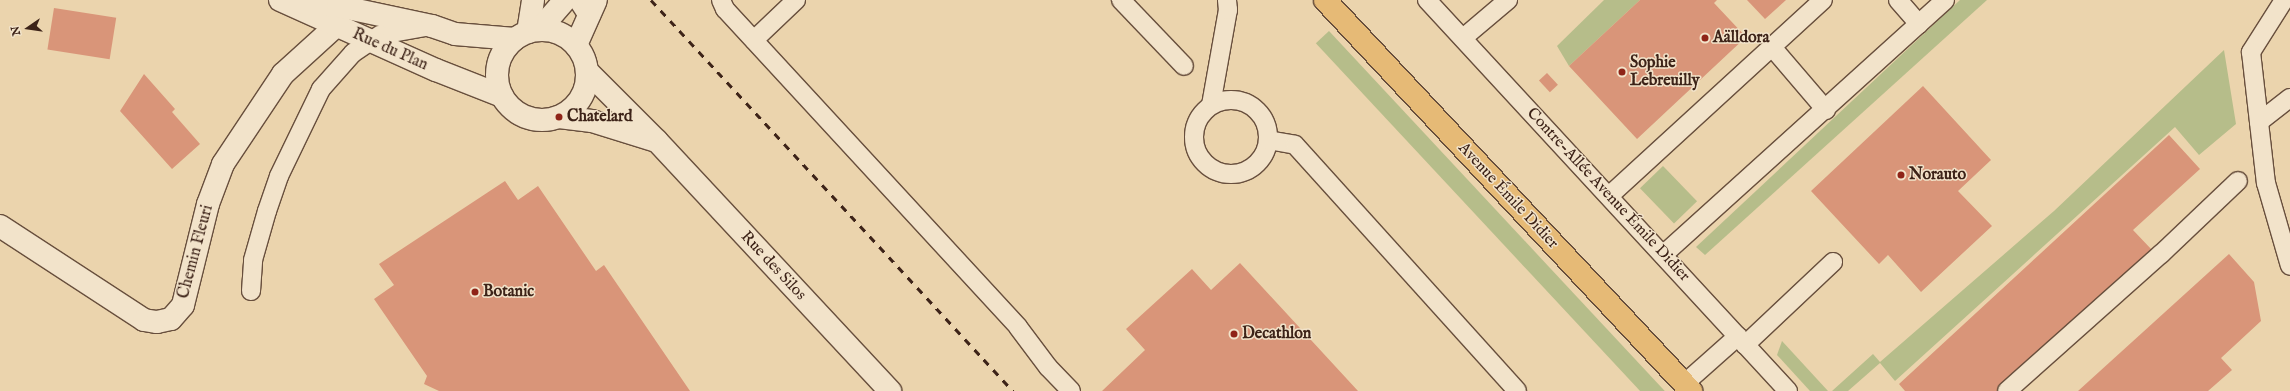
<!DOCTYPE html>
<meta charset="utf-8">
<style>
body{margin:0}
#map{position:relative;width:2290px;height:391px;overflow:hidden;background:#ebd4ad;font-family:"IM FELL English",serif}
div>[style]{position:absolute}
.green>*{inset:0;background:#b6bd8a;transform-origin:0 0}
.building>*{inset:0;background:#d99579;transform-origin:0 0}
.roads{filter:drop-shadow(1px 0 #684f3d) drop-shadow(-1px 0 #684f3d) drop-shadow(0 1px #684f3d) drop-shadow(0 -1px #684f3d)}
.service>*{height:18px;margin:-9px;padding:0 9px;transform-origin:9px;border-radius:9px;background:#f2e3ca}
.service>.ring{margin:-9px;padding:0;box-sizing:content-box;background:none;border:18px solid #f2e3ca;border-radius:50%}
.minor>*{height:22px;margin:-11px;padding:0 11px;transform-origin:11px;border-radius:11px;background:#f2e3ca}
.tertiary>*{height:22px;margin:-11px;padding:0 11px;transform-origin:11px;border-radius:11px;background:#f2e3ca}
.secondary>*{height:22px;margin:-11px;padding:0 11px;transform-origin:11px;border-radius:11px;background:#f2e3ca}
.secondary>.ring{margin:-11px;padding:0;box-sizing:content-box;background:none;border:22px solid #f2e3ca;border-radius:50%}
.primary>*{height:22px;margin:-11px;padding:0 11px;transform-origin:11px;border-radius:11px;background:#e6ba76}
.rail>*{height:3px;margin-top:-1.5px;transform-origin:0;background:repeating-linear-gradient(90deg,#3d2318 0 7px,transparent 0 14px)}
.dots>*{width:11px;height:11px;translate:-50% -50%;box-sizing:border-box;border:2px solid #f2e3ca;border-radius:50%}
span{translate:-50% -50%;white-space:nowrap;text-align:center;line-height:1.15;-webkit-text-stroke:3px #f2e3ca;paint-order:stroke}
.poi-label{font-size:16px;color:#3d2318;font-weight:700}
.left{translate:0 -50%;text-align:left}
.street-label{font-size:16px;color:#3d2318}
.north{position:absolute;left:8px;top:8px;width:40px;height:40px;-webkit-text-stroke:3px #f2e3ca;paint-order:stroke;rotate:257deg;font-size:11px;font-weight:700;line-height:16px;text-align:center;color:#3d2318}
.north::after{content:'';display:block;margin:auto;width:14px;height:18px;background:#3d2318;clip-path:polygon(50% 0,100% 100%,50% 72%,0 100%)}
</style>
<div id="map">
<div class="green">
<div style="clip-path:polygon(1604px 0,1640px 0,1569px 66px,1557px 46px)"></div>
<div style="clip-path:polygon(1960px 0,1987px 0,1705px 255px,1696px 247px)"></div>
<div style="left:1329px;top:31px;width:492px;height:18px;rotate:47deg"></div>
<div style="clip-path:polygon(2224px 50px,2236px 124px,2199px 155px,2175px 127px,1895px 381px,1880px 363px,1848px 391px,1832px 391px,1873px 354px,1880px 362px,2054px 211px)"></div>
<div style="left:1663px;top:166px;width:49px;height:32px;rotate:46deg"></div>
<div style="clip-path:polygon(1782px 341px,1828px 391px,1810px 391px,1777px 355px)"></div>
</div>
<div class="building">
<div style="clip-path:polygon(1640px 0,1717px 0,1714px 3px,1746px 37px,1637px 139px,1569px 66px)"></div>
<div style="clip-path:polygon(1747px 0,1786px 0,1765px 19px)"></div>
<div style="left:54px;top:8px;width:63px;height:42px;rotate:9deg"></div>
<div style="left:1547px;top:73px;width:16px;height:11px;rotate:47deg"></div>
<div style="clip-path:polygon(144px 74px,175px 109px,172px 112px,200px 144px,172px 169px,120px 111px)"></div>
<div style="clip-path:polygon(1923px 86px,1991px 160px,1958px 191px,1992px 226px,1921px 292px,1888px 255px,1879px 264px,1811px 191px)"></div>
<div style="clip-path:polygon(2169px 135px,2200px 169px,2133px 230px,2152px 250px,2000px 391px,1905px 391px,1899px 384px)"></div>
<div style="clip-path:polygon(505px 181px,518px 200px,538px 186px,596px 271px,604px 265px,690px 391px,439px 391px,424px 384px,427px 376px,374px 299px,394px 285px,379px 264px)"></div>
<div style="clip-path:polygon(2229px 254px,2254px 282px,2261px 321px,2221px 358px,2232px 370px,2208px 391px,2078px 391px)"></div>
<div style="clip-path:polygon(1240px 263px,1358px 391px,1102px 391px,1145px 350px,1126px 329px,1192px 269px,1211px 290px)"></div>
</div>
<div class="roads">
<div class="service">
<div style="left:721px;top:0;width:10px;rotate:66deg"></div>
<div style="left:725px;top:9px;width:432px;rotate:47.3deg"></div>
<div style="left:1018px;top:327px;width:50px;rotate:53.1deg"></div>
<div style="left:1048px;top:367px;width:33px;rotate:46deg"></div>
<div style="left:1121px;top:0;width:91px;rotate:46.3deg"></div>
<div style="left:1427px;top:0;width:532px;rotate:47.28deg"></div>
<div style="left:1898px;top:0;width:32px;rotate:49deg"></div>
<div style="left:2284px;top:0;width:62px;rotate:122.4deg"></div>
<div style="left:2251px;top:52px;width:132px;rotate:83.5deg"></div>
<div style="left:2266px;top:183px;width:86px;rotate:73.9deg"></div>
<div style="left:1463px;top:38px;width:59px;rotate:-40.2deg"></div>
<div style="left:754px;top:40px;width:58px;rotate:-43.6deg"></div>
<div style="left:1772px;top:47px;width:83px;rotate:49.4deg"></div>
<div class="ring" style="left:1194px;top:100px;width:56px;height:56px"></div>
<div style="left:1211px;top:105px;width:97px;rotate:-79.9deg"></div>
<div style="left:1228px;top:10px;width:10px;rotate:-96deg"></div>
<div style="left:2259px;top:122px;width:39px;rotate:-38deg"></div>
<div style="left:1268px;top:140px;width:27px;rotate:10deg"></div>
<div style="left:1295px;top:145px;width:331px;rotate:47.9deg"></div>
<div style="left:1609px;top:196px;width:290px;rotate:-42.5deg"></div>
<div style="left:1663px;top:255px;width:380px;rotate:-42.1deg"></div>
<div style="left:251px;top:291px;width:31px;rotate:-86deg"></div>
<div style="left:253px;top:260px;width:51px;rotate:-74.1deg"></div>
<div style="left:267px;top:211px;width:37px;rotate:-71deg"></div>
<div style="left:279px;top:176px;width:97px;rotate:-64.2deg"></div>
<div style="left:321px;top:89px;width:48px;rotate:-48.4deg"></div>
<div style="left:353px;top:53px;width:32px;rotate:-34deg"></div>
<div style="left:380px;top:35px;width:46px;rotate:-10.1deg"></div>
<div style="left:1745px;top:345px;width:121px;rotate:-43.3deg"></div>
<div style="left:1684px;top:384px;width:72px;rotate:-41.6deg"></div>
<div style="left:2007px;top:391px;width:206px;rotate:-41.7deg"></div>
<div style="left:2161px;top:254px;width:106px;rotate:-43.5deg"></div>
</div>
<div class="minor">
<div style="left:580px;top:0;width:17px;rotate:57deg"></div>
<div style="left:528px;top:32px;width:32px;rotate:-81deg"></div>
<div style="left:0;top:226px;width:172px;rotate:33.1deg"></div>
<div style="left:144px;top:320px;width:13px;rotate:9deg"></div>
<div style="left:157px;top:322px;width:14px;rotate:-12deg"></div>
<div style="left:171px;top:319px;width:18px;rotate:-49deg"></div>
<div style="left:183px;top:305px;width:104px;rotate:-76.1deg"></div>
<div style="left:208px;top:204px;width:43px;rotate:-69.4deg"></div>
<div style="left:223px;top:164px;width:108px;rotate:-56.3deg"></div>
<div style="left:283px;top:74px;width:73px;rotate:-42.2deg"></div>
</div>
<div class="tertiary">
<div style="left:587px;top:71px;width:99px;rotate:45deg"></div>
<div style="left:657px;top:141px;width:342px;rotate:47deg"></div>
<div style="left:559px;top:117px;width:33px;rotate:7deg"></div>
<div style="left:592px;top:121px;width:64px;rotate:17.3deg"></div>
</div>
<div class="secondary">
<div style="left:280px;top:0;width:171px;rotate:24.2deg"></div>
<div style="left:436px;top:70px;width:71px;rotate:21.5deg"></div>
<div style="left:300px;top:2px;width:38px;rotate:6deg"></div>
<div style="left:338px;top:6px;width:96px;rotate:12deg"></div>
<div style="left:432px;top:26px;width:24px;rotate:19deg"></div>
<div style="left:455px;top:34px;width:60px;rotate:4.8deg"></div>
<div class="ring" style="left:497px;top:30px;width:68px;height:68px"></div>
<div style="left:539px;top:30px;width:40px;rotate:-49deg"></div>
<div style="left:576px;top:45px;width:49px;rotate:-66deg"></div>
</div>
<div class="primary">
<div style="left:1325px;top:0;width:536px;rotate:46.89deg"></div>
</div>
</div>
<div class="rail">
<div style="left:651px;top:0;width:533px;rotate:47.21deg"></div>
</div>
<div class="dots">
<div style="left:1705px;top:38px;background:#8f2418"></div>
<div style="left:1622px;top:72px;background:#8f2418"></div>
<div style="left:559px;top:117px;background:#8f2418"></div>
<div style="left:1901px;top:175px;background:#8f2418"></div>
<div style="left:475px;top:292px;background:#8f2418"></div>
<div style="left:1234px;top:334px;background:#8f2418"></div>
</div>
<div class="poi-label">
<span class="left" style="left:1713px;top:38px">Aälldora</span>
<span class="left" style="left:1630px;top:72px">Sophie<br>Lebreuilly</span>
<span class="left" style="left:567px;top:117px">Chatelard</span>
<span class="left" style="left:1909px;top:175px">Norauto</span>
<span class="left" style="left:483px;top:292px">Botanic</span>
<span class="left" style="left:1242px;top:334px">Decathlon</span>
</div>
<div class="street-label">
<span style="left:390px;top:50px;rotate:24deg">Rue du Plan</span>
<span style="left:1608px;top:195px;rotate:47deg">Contre-Allée Avenue Émile Didier</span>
<span style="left:1508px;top:196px;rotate:47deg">Avenue Émile Didier</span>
<span style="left:196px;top:252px;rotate:-75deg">Chemin Fleuri</span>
<span style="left:773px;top:266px;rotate:47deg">Rue des Silos</span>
</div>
<div class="north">N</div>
</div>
